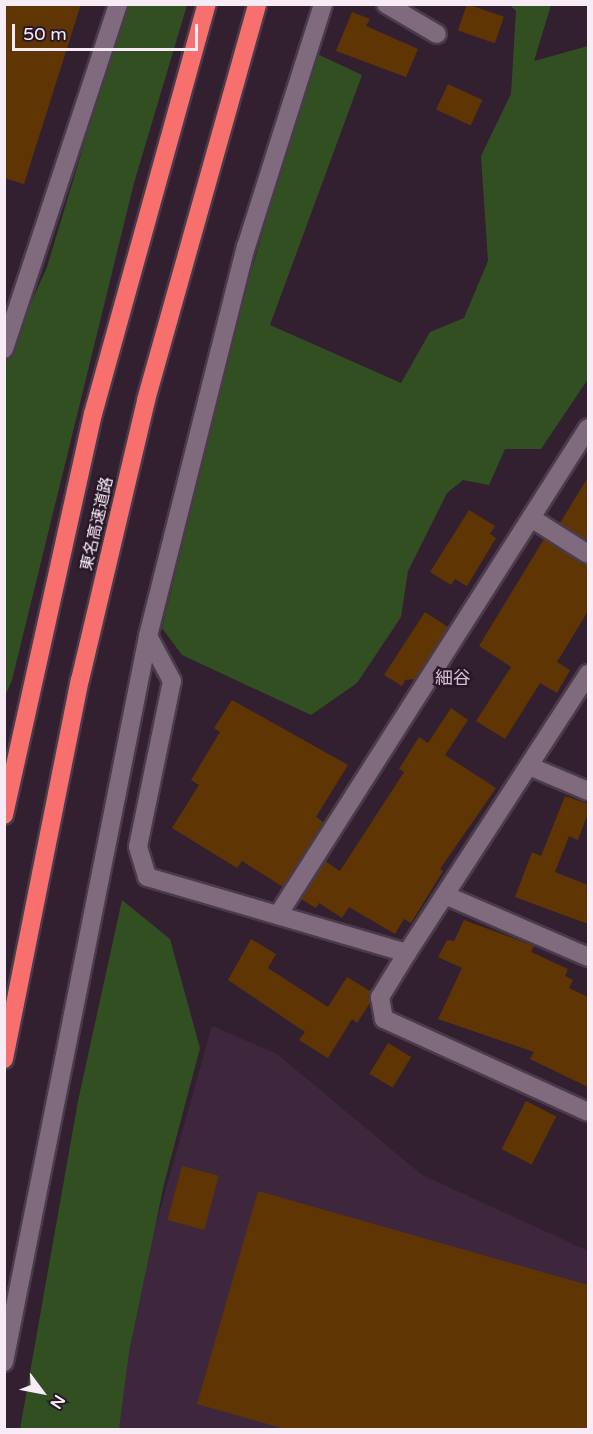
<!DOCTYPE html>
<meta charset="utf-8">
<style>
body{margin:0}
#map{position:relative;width:593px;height:1434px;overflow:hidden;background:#322031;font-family:"Varela Round","Noto Sans JP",sans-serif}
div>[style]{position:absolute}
.built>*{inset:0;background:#3e273d}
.green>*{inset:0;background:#324f22}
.building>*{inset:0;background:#5f3503;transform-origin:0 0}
.roads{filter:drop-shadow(2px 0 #4a3b4a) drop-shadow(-2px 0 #4a3b4a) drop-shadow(0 2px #4a3b4a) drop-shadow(0 -2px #4a3b4a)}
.minor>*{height:18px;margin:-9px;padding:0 9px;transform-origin:9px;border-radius:9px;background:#7f6a7e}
.highway>*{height:18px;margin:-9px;padding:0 9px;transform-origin:9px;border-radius:9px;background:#f8706d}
span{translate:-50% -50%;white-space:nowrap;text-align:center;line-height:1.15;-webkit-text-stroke:5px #281727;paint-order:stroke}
.street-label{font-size:16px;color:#f7ebf6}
.neighbourhood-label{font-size:18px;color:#d5bdd3}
.frame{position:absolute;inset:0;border:6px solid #f7ebf6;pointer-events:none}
.north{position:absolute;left:12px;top:1362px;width:60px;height:60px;-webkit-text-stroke:4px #281727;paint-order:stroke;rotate:122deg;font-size:16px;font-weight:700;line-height:24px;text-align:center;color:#f7ebf6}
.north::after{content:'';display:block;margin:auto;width:21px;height:27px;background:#f7ebf6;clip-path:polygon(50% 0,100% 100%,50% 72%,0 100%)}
.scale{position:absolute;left:12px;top:24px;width:186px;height:27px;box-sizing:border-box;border:3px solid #f7ebf6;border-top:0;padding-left:8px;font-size:18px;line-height:21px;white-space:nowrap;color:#f7ebf6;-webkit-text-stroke:4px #281727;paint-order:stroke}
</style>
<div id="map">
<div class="built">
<div style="clip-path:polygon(212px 1026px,277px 1054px,422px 1175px,588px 1251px,588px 1429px,98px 1430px)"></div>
</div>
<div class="green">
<div style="clip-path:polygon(126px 5px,187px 5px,134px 183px,12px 680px,5px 696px,5px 362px,47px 267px)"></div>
<div style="clip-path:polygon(510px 5px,551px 5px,534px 61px,588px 46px,588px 379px,541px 449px,505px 449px,489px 485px,463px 480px,447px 493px,408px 571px,401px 617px,357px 683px,311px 715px,182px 655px,162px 628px,245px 293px,315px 53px,362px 75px,270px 325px,401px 383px,430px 332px,464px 318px,488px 261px,481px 156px,511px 94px,516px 11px)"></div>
<div style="clip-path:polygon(122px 900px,170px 939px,200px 1048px,164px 1184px,129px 1352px,119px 1429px,20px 1429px,78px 1101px)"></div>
</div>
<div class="building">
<div style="clip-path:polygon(4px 4px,81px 4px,24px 184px,4px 178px)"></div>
<div style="left:467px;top:4px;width:39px;height:28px;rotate:19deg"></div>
<div style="clip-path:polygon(352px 12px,370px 19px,366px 26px,418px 49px,406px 77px,336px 51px)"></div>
<div style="left:448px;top:84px;width:38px;height:28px;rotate:25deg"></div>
<div style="clip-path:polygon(588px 477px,588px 541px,560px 523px)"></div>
<div style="clip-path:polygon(469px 510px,495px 526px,490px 534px,496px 538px,467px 586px,455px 579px,451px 585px,430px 572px)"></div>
<div style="clip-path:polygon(544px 539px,588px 565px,588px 611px,557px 662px,570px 670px,557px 693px,540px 683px,505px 739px,476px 721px,511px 667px,479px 646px)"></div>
<div style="clip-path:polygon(425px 612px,448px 627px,415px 679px,405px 680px,402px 686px,384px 675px)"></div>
<div style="clip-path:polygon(232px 700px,348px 765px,316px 817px,323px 822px,283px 887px,242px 861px,237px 868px,172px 828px,199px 785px,191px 780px,220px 732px,214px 728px)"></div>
<div style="clip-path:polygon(451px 708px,468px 720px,445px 755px,496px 788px,440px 869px,443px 871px,411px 923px,404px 919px,395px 934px,349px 907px,342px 918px,319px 903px,316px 908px,301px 899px,325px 861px,340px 871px,404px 772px,399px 769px,419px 737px,428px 743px)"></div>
<div style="clip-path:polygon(565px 796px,588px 804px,588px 813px,578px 840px,569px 836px,555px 872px,588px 885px,588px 924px,515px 897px,532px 852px,541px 856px)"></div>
<div style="clip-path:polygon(464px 920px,534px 946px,531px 952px,568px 969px,565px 976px,573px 980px,569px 988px,588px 997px,588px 1087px,530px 1059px,534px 1052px,438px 1019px,462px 968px,438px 957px,447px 940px,454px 941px)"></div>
<div style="clip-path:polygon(251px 939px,276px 954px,268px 968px,328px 1007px,347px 977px,370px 991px,370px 1003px,357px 1023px,352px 1019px,328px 1058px,299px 1040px,305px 1032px,228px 980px)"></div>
<div style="left:388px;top:1043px;width:27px;height:36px;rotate:31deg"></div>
<div style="left:526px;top:1101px;width:34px;height:54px;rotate:27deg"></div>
<div style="left:182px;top:1166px;width:38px;height:56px;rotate:15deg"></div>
<div style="clip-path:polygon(258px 1191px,588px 1285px,588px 1430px,288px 1430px,197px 1404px)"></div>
</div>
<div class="roads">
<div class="minor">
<div style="left:386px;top:4px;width:59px;rotate:30.5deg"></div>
<div style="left:4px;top:349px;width:363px;rotate:-71.7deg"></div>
<div style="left:531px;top:518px;width:67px;rotate:32.3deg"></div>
<div style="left:148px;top:636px;width:51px;rotate:61.9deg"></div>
<div style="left:172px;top:681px;width:169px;rotate:101.6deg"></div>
<div style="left:138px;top:847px;width:31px;rotate:73deg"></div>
<div style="left:147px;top:877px;width:271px;rotate:16.3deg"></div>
<div style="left:407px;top:953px;width:333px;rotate:-57deg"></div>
<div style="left:529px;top:766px;width:64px;rotate:23deg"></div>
<div style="left:445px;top:895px;width:156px;rotate:23.4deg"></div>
<div style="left:278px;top:915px;width:577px;rotate:-57.52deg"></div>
<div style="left:407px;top:953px;width:52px;rotate:121.5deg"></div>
<div style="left:380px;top:997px;width:22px;rotate:80deg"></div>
<div style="left:384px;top:1019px;width:224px;rotate:24.5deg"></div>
<div style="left:4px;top:1362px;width:740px;rotate:-78.78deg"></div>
<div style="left:148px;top:636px;width:401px;rotate:-75.9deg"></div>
<div style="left:246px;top:247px;width:255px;rotate:-72.4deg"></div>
</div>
<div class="highway">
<div style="left:4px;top:815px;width:411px;rotate:-77.5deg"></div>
<div style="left:93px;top:414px;width:426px;rotate:-74.5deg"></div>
<div style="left:4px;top:1059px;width:387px;rotate:-78.7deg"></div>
<div style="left:80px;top:680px;width:288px;rotate:-76.7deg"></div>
<div style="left:146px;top:400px;width:411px;rotate:-74.3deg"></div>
</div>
</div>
<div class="street-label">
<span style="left:97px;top:524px;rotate:-77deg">東名高速道路</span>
</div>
<div class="neighbourhood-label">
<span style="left:453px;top:678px">細谷</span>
</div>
<div class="frame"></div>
<div class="north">N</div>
<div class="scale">50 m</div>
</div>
